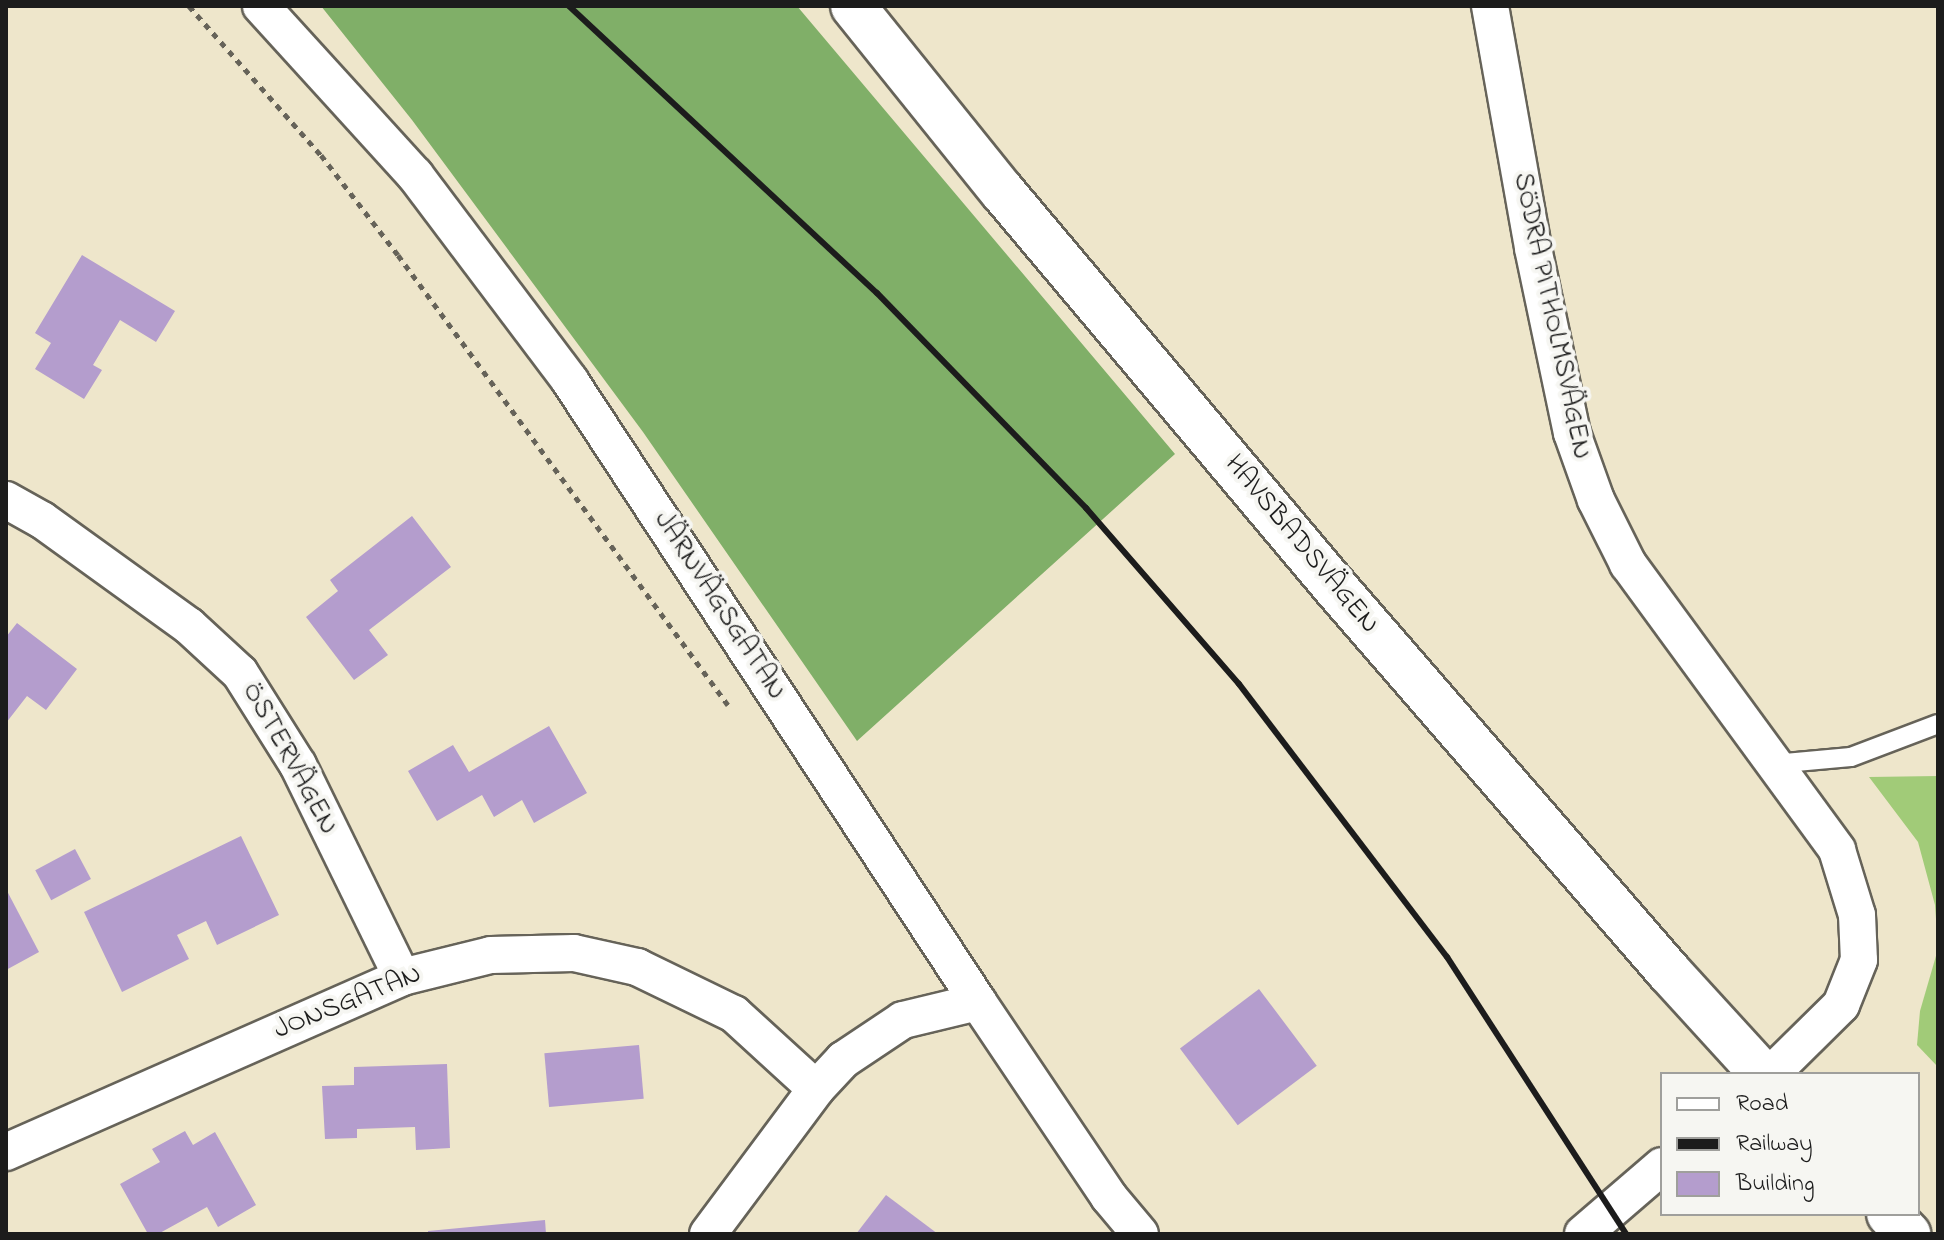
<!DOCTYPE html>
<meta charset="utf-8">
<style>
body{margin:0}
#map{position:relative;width:1944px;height:1240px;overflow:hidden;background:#eee6cb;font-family:"Indie Flower",sans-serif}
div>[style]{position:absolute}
.green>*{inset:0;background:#a1cb78}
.forest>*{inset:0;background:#80af68}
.building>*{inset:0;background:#b49dcd;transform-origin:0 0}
.path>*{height:5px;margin-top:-2.5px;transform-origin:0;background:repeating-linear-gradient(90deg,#666359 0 6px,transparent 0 12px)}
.roads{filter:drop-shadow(2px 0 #666359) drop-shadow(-2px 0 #666359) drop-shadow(0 2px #666359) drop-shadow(0 -2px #666359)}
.lane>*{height:18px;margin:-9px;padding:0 9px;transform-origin:9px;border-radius:9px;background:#fff}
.street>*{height:36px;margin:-18px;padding:0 18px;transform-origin:18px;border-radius:18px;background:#fff}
.secondary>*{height:44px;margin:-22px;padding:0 22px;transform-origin:22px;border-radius:22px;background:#fff}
.rail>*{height:6px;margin:-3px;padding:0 3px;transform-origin:3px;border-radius:3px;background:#1c1c1c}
span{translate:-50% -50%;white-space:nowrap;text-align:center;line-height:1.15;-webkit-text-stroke:8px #f6f6f2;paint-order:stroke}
.street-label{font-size:28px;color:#1c1c1c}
.frame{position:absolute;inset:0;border:8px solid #1c1c1c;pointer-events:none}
.legend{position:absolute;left:1660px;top:1072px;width:260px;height:144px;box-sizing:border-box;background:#f6f6f2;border:2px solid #9f9f9c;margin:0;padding:10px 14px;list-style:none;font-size:24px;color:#1c1c1c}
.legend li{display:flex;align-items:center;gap:16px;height:40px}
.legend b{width:40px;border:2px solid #9f9f9c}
</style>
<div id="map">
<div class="green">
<div style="clip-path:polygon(1938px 776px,1938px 947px,1935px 905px,1918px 842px,1869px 777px)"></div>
<div style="clip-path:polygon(1938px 949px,1938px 1067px,1917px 1045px,1920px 1011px)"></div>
</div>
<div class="forest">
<div style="clip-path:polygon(321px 6px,797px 6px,1175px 454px,857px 741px,643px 432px,412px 120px)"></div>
</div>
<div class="building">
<div style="clip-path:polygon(82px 255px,175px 311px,156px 342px,120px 320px,93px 365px,102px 370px,84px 399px,35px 369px,51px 343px,35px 333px)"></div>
<div style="clip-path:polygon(412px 516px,451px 567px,369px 630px,388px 655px,354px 680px,306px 617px,338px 591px,330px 580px)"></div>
<div style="clip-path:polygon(17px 623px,77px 669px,46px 710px,27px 696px,6px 723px,6px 637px)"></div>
<div style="clip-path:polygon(549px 726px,587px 793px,534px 823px,522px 800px,494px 817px,482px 795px,437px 821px,408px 771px,453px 745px,469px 772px)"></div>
<div style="clip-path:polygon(241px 836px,279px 915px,217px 945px,206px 921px,177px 935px,189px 959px,122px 992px,84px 912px)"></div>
<div style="left:75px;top:849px;width:34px;height:45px;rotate:62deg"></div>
<div style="clip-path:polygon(6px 889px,39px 952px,6px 970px)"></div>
<div style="left:1259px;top:989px;width:96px;height:99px;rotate:53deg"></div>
<div style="left:639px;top:1045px;width:54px;height:95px;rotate:85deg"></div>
<div style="clip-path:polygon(447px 1064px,450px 1148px,416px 1150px,415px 1127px,357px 1129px,357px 1138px,325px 1139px,322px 1086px,354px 1085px,354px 1067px)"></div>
<div style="clip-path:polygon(185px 1131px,193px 1145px,215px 1132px,256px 1205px,218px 1227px,207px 1207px,158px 1234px,148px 1234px,120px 1184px,160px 1162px,152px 1149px)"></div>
<div style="clip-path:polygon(886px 1195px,938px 1234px,856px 1234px)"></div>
<div style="clip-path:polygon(545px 1220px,546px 1234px,428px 1234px,428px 1231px)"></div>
</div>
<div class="path">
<div style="left:189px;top:6px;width:199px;rotate:48.5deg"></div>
<div style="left:321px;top:155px;width:126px;rotate:52.4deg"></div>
<div style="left:398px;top:255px;width:558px;rotate:53.75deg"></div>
</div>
<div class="roads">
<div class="lane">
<div style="left:1774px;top:764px;width:77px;rotate:-5.2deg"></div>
<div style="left:1851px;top:757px;width:93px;rotate:-20.8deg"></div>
</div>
<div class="street">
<div style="left:261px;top:6px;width:229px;rotate:47.7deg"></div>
<div style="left:415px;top:175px;width:258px;rotate:53deg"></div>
<div style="left:570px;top:381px;width:743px;rotate:56.69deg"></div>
<div style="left:978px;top:1002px;width:235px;rotate:56.1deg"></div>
<div style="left:1109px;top:1197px;width:48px;rotate:50deg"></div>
<div style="left:1490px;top:6px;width:246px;rotate:79.9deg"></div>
<div style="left:1533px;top:248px;width:189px;rotate:78.1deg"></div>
<div style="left:1572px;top:433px;width:71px;rotate:70.3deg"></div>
<div style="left:1596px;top:500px;width:72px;rotate:63.4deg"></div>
<div style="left:1628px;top:564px;width:354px;rotate:53.8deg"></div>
<div style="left:1837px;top:850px;width:68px;rotate:72.9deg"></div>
<div style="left:1857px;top:915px;width:45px;rotate:87.5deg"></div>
<div style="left:1859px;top:960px;width:48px;rotate:111.8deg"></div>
<div style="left:1841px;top:1005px;width:98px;rotate:135.4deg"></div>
<div style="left:6px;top:500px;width:41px;rotate:29.1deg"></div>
<div style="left:42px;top:520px;width:181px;rotate:35.8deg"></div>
<div style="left:189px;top:626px;width:69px;rotate:42.7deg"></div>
<div style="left:240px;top:673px;width:109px;rotate:57.8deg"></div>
<div style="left:298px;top:765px;width:236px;rotate:63.9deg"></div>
<div style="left:6px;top:1152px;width:433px;rotate:-23.8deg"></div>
<div style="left:402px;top:977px;width:92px;rotate:-13.9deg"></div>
<div style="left:491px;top:955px;width:83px;rotate:-1.4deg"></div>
<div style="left:574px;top:953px;width:65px;rotate:12.5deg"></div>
<div style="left:637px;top:967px;width:108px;rotate:25.9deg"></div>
<div style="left:734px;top:1014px;width:111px;rotate:42.4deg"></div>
<div style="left:708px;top:1234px;width:181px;rotate:-53.3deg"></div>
<div style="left:816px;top:1089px;width:40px;rotate:-47deg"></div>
<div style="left:843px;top:1060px;width:72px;rotate:-33.7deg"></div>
<div style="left:903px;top:1020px;width:77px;rotate:-13.5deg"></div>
<div style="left:1583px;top:1234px;width:104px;rotate:-40.7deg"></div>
</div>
<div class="secondary">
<div style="left:853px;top:6px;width:238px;rotate:51.2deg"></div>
<div style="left:1002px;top:191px;width:517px;rotate:49.94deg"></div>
<div style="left:1335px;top:587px;width:510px;rotate:49.06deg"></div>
<div style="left:1669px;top:972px;width:138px;rotate:47.6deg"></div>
<div style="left:1889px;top:1214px;width:28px;rotate:46deg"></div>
</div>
</div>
<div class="rail">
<div style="left:569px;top:6px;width:421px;rotate:43deg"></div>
<div style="left:877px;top:293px;width:300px;rotate:45.8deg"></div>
<div style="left:1086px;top:508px;width:233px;rotate:49deg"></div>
<div style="left:1239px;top:684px;width:343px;rotate:52.7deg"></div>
<div style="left:1447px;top:957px;width:330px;rotate:57.1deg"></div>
</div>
<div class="street-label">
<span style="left:1551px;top:316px;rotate:78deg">SÖDRA PITHOLMSVÄGEN</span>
<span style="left:1301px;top:545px;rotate:50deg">HAVSBADSVÄGEN</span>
<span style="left:719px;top:606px;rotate:57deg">JÄRNVÄGSGATAN</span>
<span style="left:289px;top:759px;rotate:61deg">ÖSTERVÄGEN</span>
<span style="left:348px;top:1003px;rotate:-22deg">JONSGATAN</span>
</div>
<div class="frame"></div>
<ul class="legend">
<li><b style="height:10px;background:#fff"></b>Road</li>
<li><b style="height:10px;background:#1c1c1c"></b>Railway</li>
<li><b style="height:22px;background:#b49dcd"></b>Building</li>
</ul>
</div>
